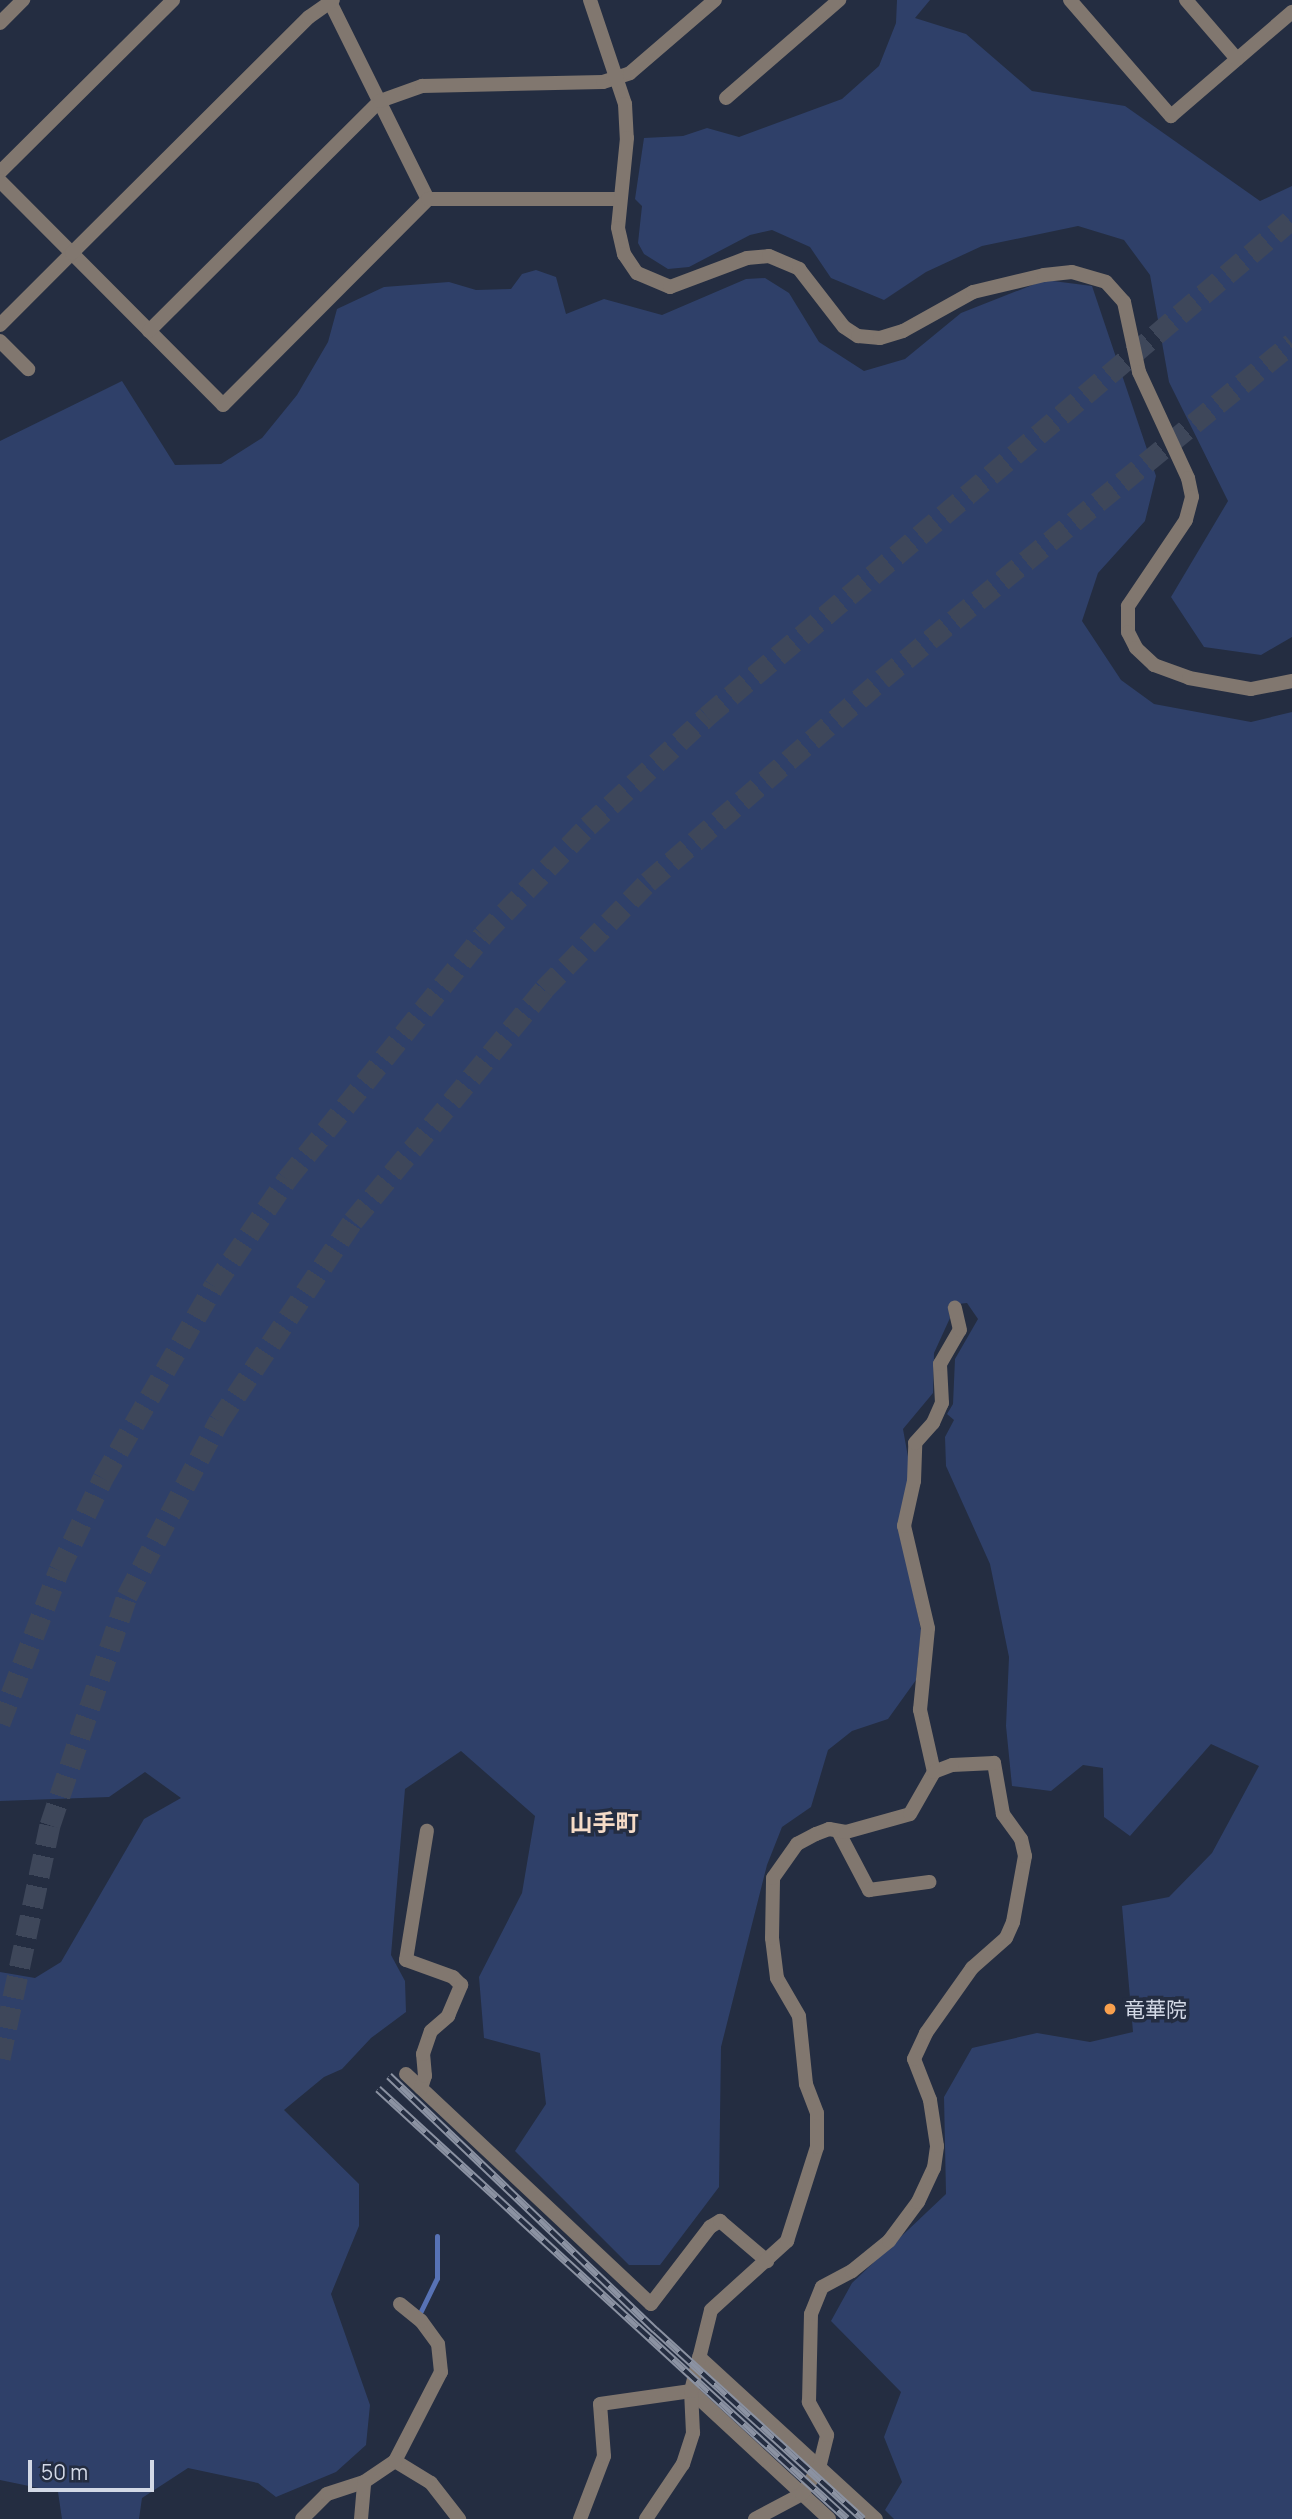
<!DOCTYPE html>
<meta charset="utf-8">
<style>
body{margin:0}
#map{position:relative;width:1292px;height:2519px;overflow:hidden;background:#242d41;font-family:Manrope,"Noto Sans JP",sans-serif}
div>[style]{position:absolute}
.green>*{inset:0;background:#2f4069}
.stream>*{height:5px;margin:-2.5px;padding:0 2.5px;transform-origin:2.5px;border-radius:2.5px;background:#5772b5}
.motorway-tunnel>*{height:21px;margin-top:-10.5px;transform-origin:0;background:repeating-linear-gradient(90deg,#3e475a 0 21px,transparent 0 31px)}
.minor>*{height:14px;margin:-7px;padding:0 7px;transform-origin:7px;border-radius:7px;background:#81776f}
.tertiary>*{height:14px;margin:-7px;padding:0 7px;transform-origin:7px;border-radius:7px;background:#81776f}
.rail>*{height:8px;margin-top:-4px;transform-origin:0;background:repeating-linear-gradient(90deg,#242d41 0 16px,#8b92a2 0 32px);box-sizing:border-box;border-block:2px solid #8b92a2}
.dots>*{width:19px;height:19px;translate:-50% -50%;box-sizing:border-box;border:4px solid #242d41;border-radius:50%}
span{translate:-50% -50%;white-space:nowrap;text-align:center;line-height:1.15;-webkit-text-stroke:7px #242d41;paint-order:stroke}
.poi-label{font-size:21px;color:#d3d9e6}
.left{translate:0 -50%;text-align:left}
.neighbourhood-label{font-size:23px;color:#f5dbc7;font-weight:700}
.scale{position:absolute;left:28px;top:2460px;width:126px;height:32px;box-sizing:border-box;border:4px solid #d3d9e6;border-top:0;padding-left:9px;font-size:21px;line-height:24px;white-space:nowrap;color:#d3d9e6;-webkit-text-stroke:5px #242d41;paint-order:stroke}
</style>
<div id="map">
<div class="green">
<div style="clip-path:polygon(897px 0,930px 0,915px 18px,966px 34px,1032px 91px,1125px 106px,1260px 201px,1292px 186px,1292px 637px,1261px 655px,1204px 647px,1171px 597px,1228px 501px,1169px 382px,1150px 275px,1124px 240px,1078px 226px,982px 246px,926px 272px,884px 300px,831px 278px,810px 247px,772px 230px,750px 235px,689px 267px,668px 269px,644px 254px,638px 243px,642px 206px,635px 199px,644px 138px,683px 136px,707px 128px,739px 137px,842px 99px,879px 66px,896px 23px)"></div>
<div style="clip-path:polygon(536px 270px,556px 277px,566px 314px,604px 299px,662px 315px,746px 279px,765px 278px,789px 293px,819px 342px,864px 371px,905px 359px,961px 313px,1045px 280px,1092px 286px,1156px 476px,1145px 521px,1098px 573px,1082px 621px,1121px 680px,1154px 704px,1251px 722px,1292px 712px,1292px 2519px,894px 2519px,885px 2510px,902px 2482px,884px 2437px,901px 2392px,831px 2321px,852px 2283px,946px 2194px,944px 2097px,972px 2048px,1037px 2033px,1090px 2042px,1133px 2032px,1122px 1906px,1169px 1897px,1212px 1853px,1259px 1766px,1211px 1744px,1130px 1836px,1104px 1817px,1103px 1768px,1083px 1765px,1051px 1791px,1012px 1786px,1006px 1726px,1009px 1657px,990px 1564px,946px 1466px,945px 1437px,954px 1420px,947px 1414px,953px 1404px,955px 1359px,978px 1319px,967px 1303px,948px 1305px,950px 1318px,934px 1353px,933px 1393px,903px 1429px,910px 1468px,900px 1530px,921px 1630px,916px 1680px,888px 1719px,852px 1731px,828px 1750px,811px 1807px,782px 1827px,767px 1865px,721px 2047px,719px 2187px,660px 2265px,629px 2265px,515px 2151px,546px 2104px,540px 2053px,484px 2038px,479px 1977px,522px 1893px,535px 1816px,461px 1751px,405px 1789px,391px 1955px,405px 1981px,406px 2012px,371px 2038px,342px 2069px,324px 2077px,284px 2110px,359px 2184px,359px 2226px,331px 2294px,370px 2405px,366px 2445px,336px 2472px,276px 2497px,258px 2483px,188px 2468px,142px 2498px,139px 2519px,62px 2519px,58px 2492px,0 2480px,0 1972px,35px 1978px,61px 1962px,144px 1819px,181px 1798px,145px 1772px,109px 1797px,0 1801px,0 441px,122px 381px,175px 465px,221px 464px,262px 438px,297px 395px,328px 342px,337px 309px,384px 287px,449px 282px,476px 290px,511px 289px,522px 274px)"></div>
</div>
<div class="stream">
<div style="left:419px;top:2315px;width:41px;rotate:-64.1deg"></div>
<div style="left:437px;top:2278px;width:42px;rotate:-90deg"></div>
</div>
<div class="motorway-tunnel">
<div style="left:0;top:1723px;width:164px;rotate:-68.9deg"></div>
<div style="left:59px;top:1570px;width:102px;rotate:-64.4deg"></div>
<div style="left:103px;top:1478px;width:222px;rotate:-60deg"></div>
<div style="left:214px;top:1286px;width:130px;rotate:-55.7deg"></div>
<div style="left:287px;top:1179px;width:313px;rotate:-51.2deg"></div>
<div style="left:483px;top:935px;width:151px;rotate:-46.1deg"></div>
<div style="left:588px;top:826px;width:162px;rotate:-42.7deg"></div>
<div style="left:707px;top:716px;width:768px;rotate:-40.35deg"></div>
<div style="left:0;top:2058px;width:238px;rotate:-77.9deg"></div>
<div style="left:50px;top:1825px;width:242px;rotate:-71.4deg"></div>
<div style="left:127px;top:1596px;width:198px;rotate:-62.3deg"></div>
<div style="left:219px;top:1421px;width:241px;rotate:-56.2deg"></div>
<div style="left:353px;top:1221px;width:301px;rotate:-50.5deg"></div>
<div style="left:544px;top:989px;width:149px;rotate:-45.8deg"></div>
<div style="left:648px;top:882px;width:310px;rotate:-40.9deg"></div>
<div style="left:882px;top:679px;width:530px;rotate:-39.34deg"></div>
</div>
<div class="minor">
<div style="left:329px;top:0;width:222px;rotate:63.6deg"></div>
<div style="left:1070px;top:0;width:154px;rotate:49deg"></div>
<div style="left:1171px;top:116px;width:160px;rotate:-40.7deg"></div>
<div style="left:1186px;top:0;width:78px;rotate:49.2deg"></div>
<div style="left:0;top:23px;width:33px;rotate:-45deg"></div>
<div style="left:726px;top:98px;width:150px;rotate:-40.9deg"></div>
<div style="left:0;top:172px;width:244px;rotate:-44.8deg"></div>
<div style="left:0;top:181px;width:316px;rotate:45.1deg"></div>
<div style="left:223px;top:405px;width:291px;rotate:-45.1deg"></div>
<div style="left:428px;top:199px;width:192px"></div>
<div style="left:0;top:325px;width:102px;rotate:-45deg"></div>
<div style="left:149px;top:331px;width:326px;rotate:-44.9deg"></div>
<div style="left:380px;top:101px;width:45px;rotate:-19.7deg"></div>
<div style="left:422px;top:86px;width:181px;rotate:-1.3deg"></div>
<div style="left:603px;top:82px;width:28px;rotate:-18deg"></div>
<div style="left:630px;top:73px;width:112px;rotate:-40.7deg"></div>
<div style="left:0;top:341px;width:40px;rotate:45deg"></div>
<div style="left:838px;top:1831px;width:67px;rotate:62.3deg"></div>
<div style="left:869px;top:1890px;width:61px;rotate:-7.6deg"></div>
<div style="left:406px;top:2074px;width:336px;rotate:43.2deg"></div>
<div style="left:651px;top:2304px;width:97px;rotate:-52.5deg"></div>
<div style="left:710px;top:2227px;width:12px;rotate:-31deg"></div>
<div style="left:720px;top:2221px;width:62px;rotate:40.4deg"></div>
<div style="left:421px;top:2088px;width:13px;rotate:-72deg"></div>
<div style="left:425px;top:2076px;width:22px;rotate:-95deg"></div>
<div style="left:423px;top:2054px;width:24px;rotate:-71deg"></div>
<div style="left:431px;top:2031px;width:23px;rotate:-41deg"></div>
<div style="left:448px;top:2016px;width:34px;rotate:-67deg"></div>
<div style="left:461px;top:1985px;width:11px;rotate:-135deg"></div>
<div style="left:453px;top:1977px;width:50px;rotate:-160.1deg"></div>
<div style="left:406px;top:1960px;width:131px;rotate:-80.8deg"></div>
<div style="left:699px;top:2357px;width:240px;rotate:42.5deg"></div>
<div style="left:395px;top:2461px;width:42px;rotate:31.4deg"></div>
<div style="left:431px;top:2483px;width:46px;rotate:52.1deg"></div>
<div style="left:302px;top:2519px;width:35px;rotate:-45deg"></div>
<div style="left:327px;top:2494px;width:39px;rotate:-18deg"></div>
<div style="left:364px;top:2482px;width:37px;rotate:-34deg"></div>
<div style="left:395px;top:2461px;width:100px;rotate:-62.7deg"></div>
<div style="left:441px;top:2372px;width:28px;rotate:-96deg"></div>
<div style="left:438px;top:2344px;width:29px;rotate:-126deg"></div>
<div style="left:421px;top:2321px;width:27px;rotate:-141deg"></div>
<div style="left:361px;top:2519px;width:37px;rotate:-85deg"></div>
<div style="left:580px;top:2519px;width:67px;rotate:-69.1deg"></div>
<div style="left:604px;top:2456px;width:52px;rotate:-94.4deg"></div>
<div style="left:600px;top:2404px;width:92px;rotate:-8.1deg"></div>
<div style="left:691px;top:2391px;width:188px;rotate:42.8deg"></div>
<div style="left:646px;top:2519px;width:66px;rotate:-56.1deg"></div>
<div style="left:683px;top:2464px;width:33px;rotate:-72deg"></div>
<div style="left:693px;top:2433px;width:42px;rotate:-92.7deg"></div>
<div style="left:691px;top:2391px;width:83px;rotate:-76.1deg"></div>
<div style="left:711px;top:2310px;width:103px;rotate:-42.2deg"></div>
<div style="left:787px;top:2241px;width:99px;rotate:-72.3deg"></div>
<div style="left:817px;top:2147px;width:34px;rotate:-90deg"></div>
<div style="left:817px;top:2113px;width:31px;rotate:-111deg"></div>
<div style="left:806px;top:2084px;width:68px;rotate:-95.9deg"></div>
<div style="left:799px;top:2016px;width:44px;rotate:-120.1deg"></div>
<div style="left:777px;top:1978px;width:40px;rotate:-97.1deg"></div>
<div style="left:772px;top:1938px;width:60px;rotate:-89deg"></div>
<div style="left:773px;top:1878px;width:42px;rotate:-54.8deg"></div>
<div style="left:797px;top:1844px;width:21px;rotate:-28deg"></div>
<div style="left:816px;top:1834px;width:14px;rotate:-21deg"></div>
<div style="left:829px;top:1829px;width:17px;rotate:10deg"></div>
<div style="left:846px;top:1832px;width:66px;rotate:-15.7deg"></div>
<div style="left:910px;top:1814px;width:48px;rotate:-60.3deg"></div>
<div style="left:934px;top:1772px;width:64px;rotate:-102.7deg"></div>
<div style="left:920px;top:1710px;width:82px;rotate:-84.4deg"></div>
<div style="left:928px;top:1628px;width:105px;rotate:-103.2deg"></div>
<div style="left:904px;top:1526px;width:46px;rotate:-77.5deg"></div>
<div style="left:914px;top:1481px;width:38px;rotate:-88deg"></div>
<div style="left:915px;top:1443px;width:27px;rotate:-48deg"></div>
<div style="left:933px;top:1423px;width:22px;rotate:-66deg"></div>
<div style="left:942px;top:1403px;width:39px;rotate:-93deg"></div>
<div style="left:940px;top:1364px;width:39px;rotate:-60deg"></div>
<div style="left:960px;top:1330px;width:23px;rotate:-103deg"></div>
<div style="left:755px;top:2519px;width:53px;rotate:-28deg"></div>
<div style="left:802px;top:2494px;width:31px;rotate:-57deg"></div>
<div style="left:819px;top:2468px;width:34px;rotate:-76deg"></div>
<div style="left:827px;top:2435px;width:38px;rotate:-119deg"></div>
<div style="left:809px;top:2402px;width:88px;rotate:-88.7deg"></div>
<div style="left:811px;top:2314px;width:29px;rotate:-68deg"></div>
<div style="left:822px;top:2287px;width:34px;rotate:-28deg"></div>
<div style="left:852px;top:2271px;width:48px;rotate:-39deg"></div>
<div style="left:889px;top:2241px;width:49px;rotate:-53.4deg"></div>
<div style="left:918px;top:2202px;width:38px;rotate:-65deg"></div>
<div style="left:934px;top:2168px;width:22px;rotate:-82deg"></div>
<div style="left:937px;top:2146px;width:47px;rotate:-98.7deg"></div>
<div style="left:930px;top:2100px;width:44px;rotate:-111.3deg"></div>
<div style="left:914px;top:2059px;width:29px;rotate:-65deg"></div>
<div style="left:926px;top:2033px;width:80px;rotate:-54.7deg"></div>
<div style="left:972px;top:1968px;width:45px;rotate:-41.4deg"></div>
<div style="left:1006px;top:1938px;width:17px;rotate:-66deg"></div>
<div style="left:1013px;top:1922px;width:67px;rotate:-79.7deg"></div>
<div style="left:1025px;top:1856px;width:17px;rotate:-103deg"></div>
<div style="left:1021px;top:1839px;width:31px;rotate:-126deg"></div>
<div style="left:1003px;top:1814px;width:52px;rotate:-100deg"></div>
<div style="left:994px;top:1763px;width:42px;rotate:177.3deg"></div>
<div style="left:952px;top:1765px;width:19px;rotate:159deg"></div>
</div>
<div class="tertiary">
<div style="left:590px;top:0;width:110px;rotate:71.4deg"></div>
<div style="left:625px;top:104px;width:34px;rotate:87deg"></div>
<div style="left:627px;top:138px;width:90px;rotate:95.7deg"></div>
<div style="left:618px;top:228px;width:27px;rotate:77deg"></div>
<div style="left:624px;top:254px;width:23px;rotate:56deg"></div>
<div style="left:637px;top:273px;width:36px;rotate:23deg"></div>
<div style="left:670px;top:287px;width:82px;rotate:-20.6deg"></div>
<div style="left:747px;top:258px;width:22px;rotate:-5deg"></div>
<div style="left:769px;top:256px;width:33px;rotate:23deg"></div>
<div style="left:799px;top:269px;width:73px;rotate:52.2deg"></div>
<div style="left:844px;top:327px;width:17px;rotate:33deg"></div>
<div style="left:858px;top:336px;width:22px;rotate:5deg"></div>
<div style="left:880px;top:338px;width:24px;rotate:-17deg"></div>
<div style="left:903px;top:331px;width:80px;rotate:-29.1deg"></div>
<div style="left:973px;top:292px;width:73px;rotate:-13.5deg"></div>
<div style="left:1044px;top:275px;width:28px;rotate:-6deg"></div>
<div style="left:1072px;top:272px;width:35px;rotate:16deg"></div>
<div style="left:1106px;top:282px;width:27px;rotate:48deg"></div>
<div style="left:1124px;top:302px;width:72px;rotate:77.9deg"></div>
<div style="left:1139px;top:372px;width:117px;rotate:65.2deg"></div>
<div style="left:1188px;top:478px;width:19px;rotate:78deg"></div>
<div style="left:1192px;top:497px;width:24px;rotate:105deg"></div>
<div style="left:1186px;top:520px;width:104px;rotate:124deg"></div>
<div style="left:1128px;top:606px;width:26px;rotate:90deg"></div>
<div style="left:1128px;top:632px;width:18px;rotate:63deg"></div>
<div style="left:1136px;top:648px;width:25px;rotate:43deg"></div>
<div style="left:1154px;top:665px;width:37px;rotate:20deg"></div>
<div style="left:1189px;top:678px;width:63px;rotate:10.1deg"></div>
<div style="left:1251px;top:689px;width:42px;rotate:-11deg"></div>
<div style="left:72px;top:253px;width:334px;rotate:-44.9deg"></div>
<div style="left:309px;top:17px;width:29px;rotate:-35deg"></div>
</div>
<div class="rail">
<div style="left:389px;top:2076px;width:368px;rotate:43.7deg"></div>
<div style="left:655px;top:2330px;width:281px;rotate:42.3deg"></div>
<div style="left:378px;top:2089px;width:636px;rotate:42.52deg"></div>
</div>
<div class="dots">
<div style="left:1110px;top:2009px;background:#f9a04d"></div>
</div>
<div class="poi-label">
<span class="left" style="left:1124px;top:2009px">竜華院</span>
</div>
<div class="neighbourhood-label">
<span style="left:604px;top:1822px">山手町</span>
</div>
<div class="scale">50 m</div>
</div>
